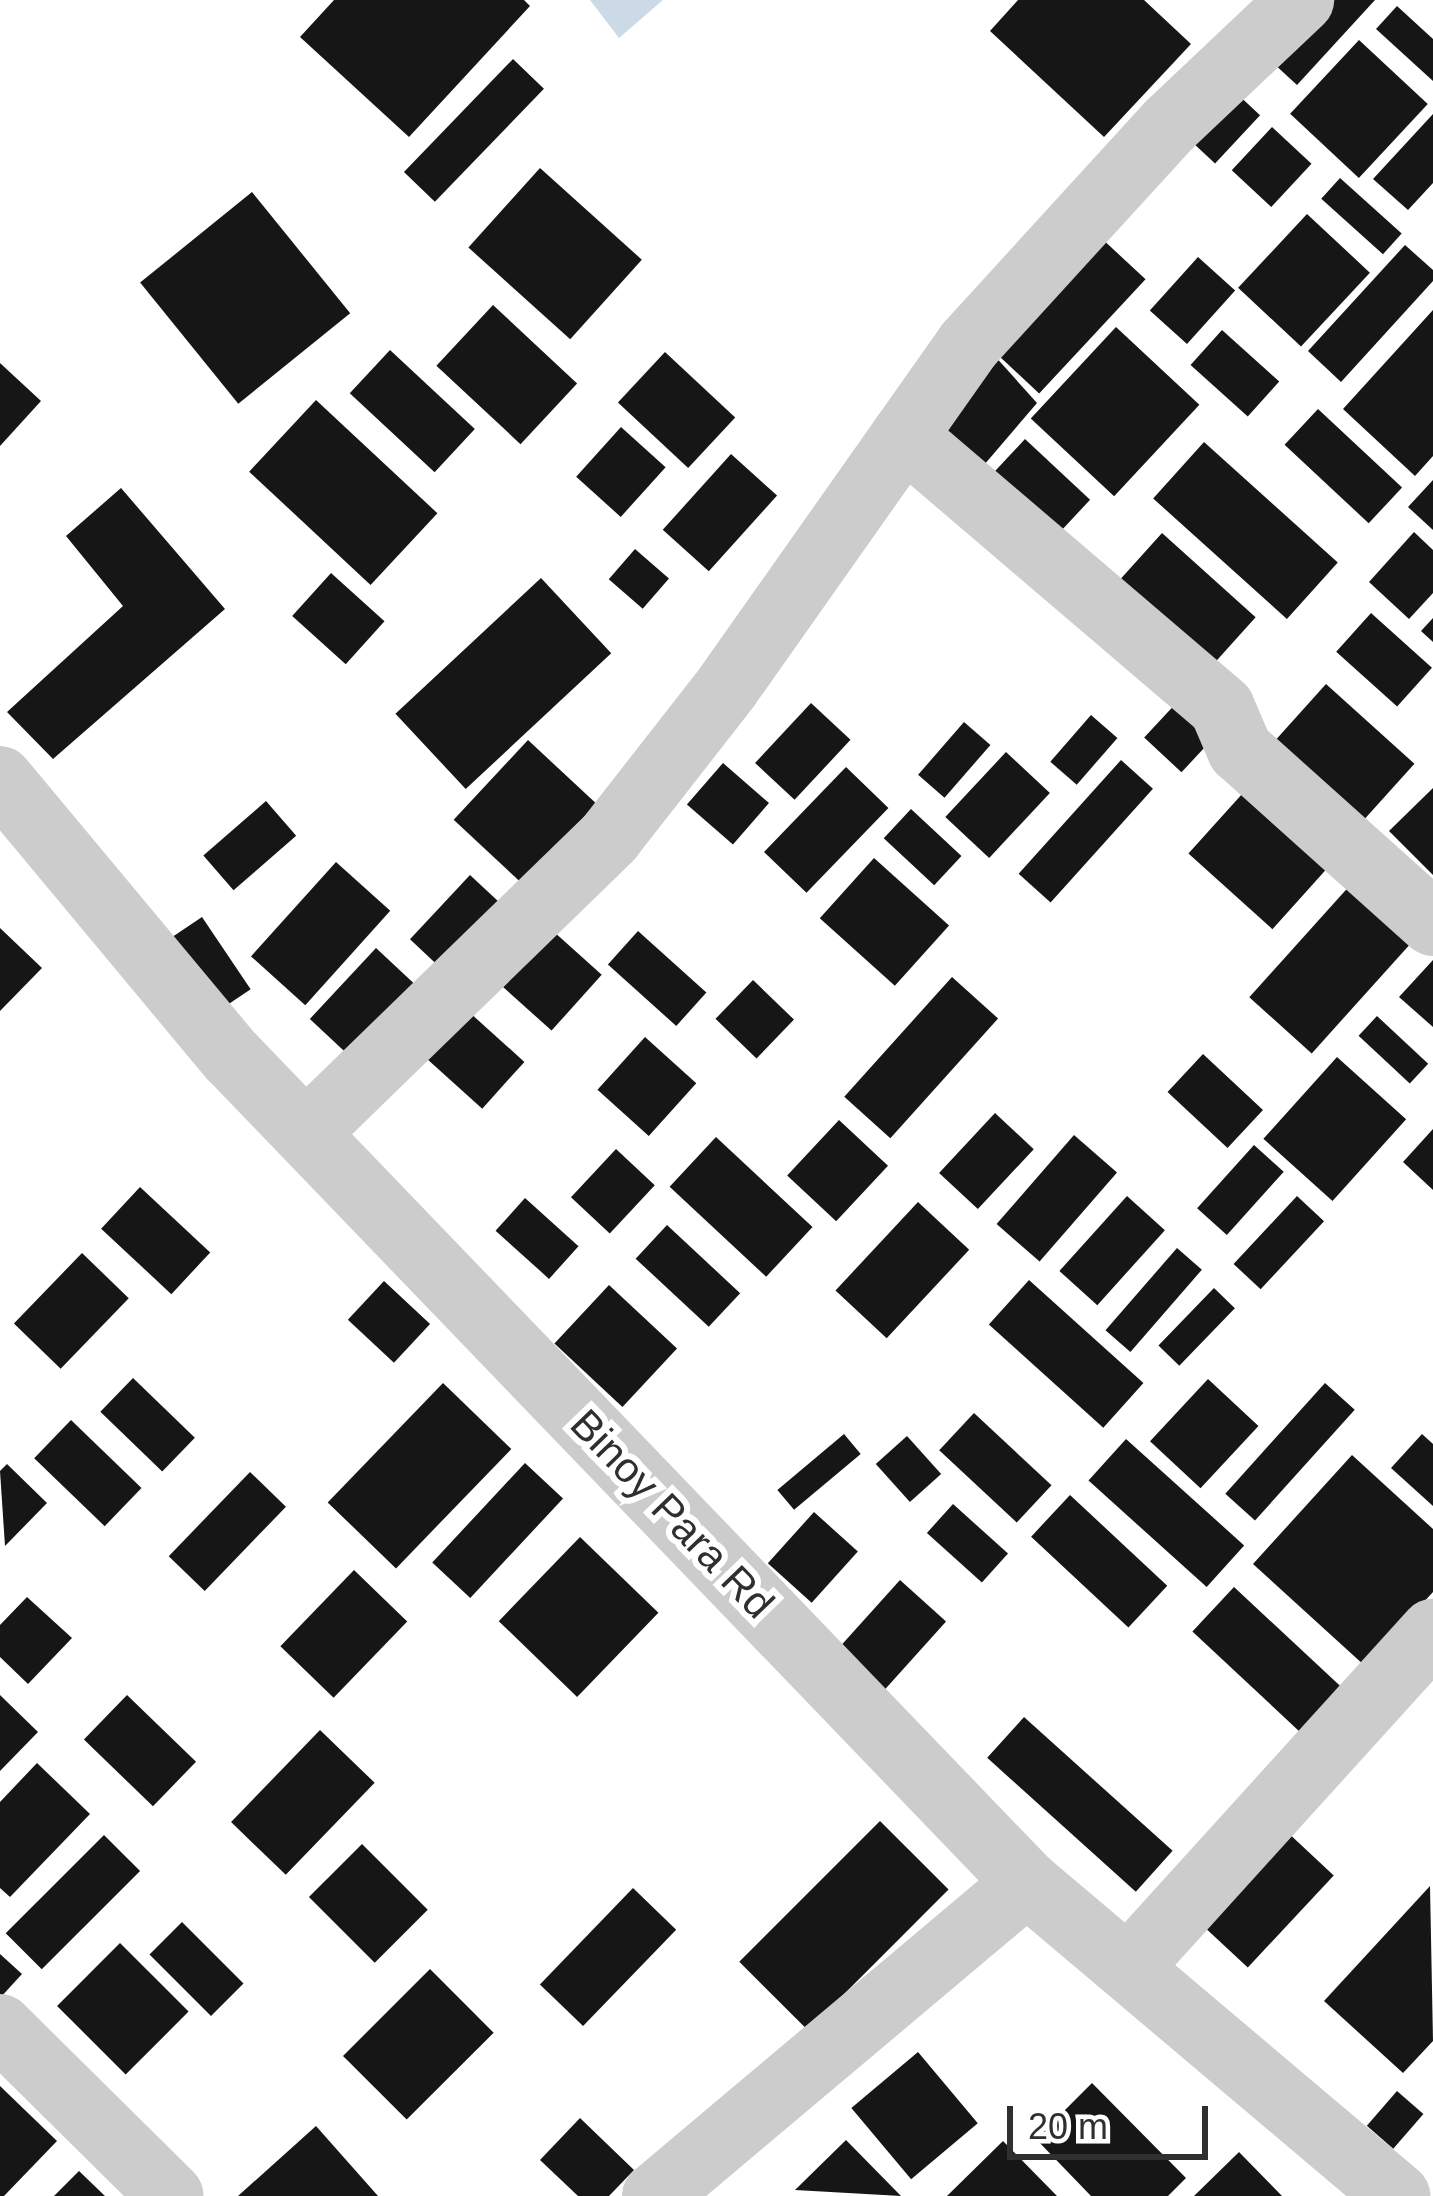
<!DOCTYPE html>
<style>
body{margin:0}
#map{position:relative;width:1433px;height:2196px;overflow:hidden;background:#fff;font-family:Arial,sans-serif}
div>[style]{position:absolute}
.water>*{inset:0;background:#ccdae8}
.building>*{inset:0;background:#161616;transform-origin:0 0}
.street>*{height:66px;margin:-33px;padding:0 33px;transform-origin:33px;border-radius:33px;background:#ccc}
span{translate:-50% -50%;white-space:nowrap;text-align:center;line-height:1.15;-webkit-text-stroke:12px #fff;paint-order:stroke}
.street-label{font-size:42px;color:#2f2f2f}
.scale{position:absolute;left:1007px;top:2106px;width:201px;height:54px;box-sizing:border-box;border:6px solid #2f2f2f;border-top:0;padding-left:15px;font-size:36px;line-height:42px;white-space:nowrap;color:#2f2f2f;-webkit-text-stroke:9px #fff;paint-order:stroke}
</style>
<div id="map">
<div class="water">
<div style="clip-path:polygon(590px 0,663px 0,619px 38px)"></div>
</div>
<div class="building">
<div style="clip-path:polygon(334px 0,524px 0,530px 6px,409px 137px,300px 37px)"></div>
<div style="clip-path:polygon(1018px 0,1144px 0,1191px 44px,1104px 137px,990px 31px)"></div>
<div style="clip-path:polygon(1329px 0,1375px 0,1297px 85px,1272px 62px)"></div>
<div style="clip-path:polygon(1397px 6px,1433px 39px,1433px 81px,1376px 29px)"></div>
<div style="left:1359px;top:40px;width:94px;height:101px;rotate:43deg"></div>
<div style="left:513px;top:59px;width:43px;height:157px;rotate:44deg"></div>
<div style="left:1233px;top:90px;width:37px;height:66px;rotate:43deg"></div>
<div style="clip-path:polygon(1433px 114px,1433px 183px,1408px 210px,1373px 179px)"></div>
<div style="left:1272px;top:127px;width:54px;height:59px;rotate:43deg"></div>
<div style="left:540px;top:168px;width:137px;height:107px;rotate:42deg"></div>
<div style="left:1340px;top:178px;width:83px;height:28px;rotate:42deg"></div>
<div style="left:252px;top:192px;width:156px;height:144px;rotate:51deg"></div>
<div style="left:1307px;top:214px;width:86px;height:101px;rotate:43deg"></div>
<div style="left:1098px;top:235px;width:65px;height:156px;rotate:43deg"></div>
<div style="clip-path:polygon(1405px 245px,1433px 270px,1433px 281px,1341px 382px,1308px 351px)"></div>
<div style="left:1198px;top:257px;width:50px;height:72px;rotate:42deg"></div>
<div style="left:493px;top:305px;width:115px;height:83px;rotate:43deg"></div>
<div style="clip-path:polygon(1433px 310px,1433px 456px,1415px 476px,1343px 409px)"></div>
<div style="clip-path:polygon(966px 324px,1037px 403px,984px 465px,904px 396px)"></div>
<div style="left:1116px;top:327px;width:114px;height:125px;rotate:43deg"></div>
<div style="left:1222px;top:330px;width:77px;height:47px;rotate:42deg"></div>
<div style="left:390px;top:350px;width:116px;height:59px;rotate:43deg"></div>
<div style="left:665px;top:352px;width:96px;height:69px;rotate:43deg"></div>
<div style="clip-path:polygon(0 363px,41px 401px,0 446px)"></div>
<div style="left:316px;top:400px;width:166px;height:98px;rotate:43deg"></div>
<div style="left:1318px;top:409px;width:115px;height:49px;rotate:43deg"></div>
<div style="left:621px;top:427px;width:60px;height:67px;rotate:42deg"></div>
<div style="left:1025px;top:439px;width:89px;height:65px;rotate:43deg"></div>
<div style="left:1204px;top:442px;width:180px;height:76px;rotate:42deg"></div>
<div style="left:731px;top:454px;width:62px;height:102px;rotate:42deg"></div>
<div style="clip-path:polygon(1433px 480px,1433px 530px,1408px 507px)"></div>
<div style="clip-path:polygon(121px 488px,225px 609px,53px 759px,7px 712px,123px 606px,66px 536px)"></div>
<div style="clip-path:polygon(1414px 532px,1433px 550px,1433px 593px,1409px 619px,1369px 582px)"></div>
<div style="left:1162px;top:533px;width:126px;height:73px;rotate:42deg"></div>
<div style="left:635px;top:549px;width:45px;height:40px;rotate:41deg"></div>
<div style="left:331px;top:573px;width:72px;height:58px;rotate:42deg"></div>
<div style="left:541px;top:578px;width:103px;height:199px;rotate:47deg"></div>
<div style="left:1371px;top:613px;width:82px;height:52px;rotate:42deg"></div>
<div style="clip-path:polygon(1433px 618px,1433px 642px,1421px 631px)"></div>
<div style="left:1326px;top:684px;width:119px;height:94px;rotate:42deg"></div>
<div style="left:1181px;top:698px;width:51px;height:54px;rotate:43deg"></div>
<div style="left:811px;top:703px;width:54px;height:82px;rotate:43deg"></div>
<div style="left:1091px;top:715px;width:35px;height:62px;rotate:41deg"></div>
<div style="left:964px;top:722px;width:35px;height:70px;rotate:41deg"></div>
<div style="left:528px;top:740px;width:105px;height:109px;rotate:43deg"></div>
<div style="left:1006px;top:752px;width:60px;height:89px;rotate:43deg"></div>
<div style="left:1121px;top:760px;width:43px;height:153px;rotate:42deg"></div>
<div style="left:723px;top:763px;width:61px;height:55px;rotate:41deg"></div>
<div style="left:846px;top:767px;width:59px;height:118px;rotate:44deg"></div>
<div style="left:1252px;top:783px;width:113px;height:95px;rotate:42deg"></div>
<div style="clip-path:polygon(1433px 788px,1433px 875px,1389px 831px)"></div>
<div style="left:266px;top:801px;width:46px;height:83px;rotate:49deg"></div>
<div style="left:911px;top:809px;width:69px;height:40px;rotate:43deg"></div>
<div style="left:874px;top:858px;width:101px;height:81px;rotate:42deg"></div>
<div style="left:336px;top:862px;width:73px;height:127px;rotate:42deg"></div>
<div style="left:470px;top:875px;width:51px;height:88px;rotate:43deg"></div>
<div style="left:1353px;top:882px;width:84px;height:155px;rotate:42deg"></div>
<div style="left:202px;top:917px;width:87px;height:44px;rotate:56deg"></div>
<div style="left:543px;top:922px;width:79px;height:75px;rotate:42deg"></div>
<div style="clip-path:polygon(0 928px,42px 968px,0 1011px)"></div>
<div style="left:638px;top:931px;width:92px;height:45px;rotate:42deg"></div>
<div style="left:376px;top:948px;width:67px;height:97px;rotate:43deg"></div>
<div style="clip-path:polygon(1433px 960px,1433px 1027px,1399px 997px)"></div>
<div style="left:952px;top:977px;width:62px;height:161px;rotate:42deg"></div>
<div style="left:753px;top:980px;width:57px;height:54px;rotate:44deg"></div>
<div style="left:459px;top:1003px;width:88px;height:63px;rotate:42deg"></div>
<div style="left:1377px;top:1016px;width:70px;height:27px;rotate:43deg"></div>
<div style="left:645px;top:1037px;width:69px;height:71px;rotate:42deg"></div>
<div style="left:1203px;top:1054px;width:82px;height:52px;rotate:43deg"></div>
<div style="left:1337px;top:1057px;width:93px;height:110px;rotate:42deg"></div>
<div style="left:995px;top:1113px;width:53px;height:82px;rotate:43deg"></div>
<div style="left:839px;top:1120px;width:67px;height:76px;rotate:43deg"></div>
<div style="clip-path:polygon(1433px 1129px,1433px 1190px,1403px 1162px)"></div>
<div style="left:1074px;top:1135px;width:57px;height:118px;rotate:41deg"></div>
<div style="left:716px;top:1137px;width:132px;height:68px;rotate:43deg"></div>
<div style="left:1254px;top:1145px;width:40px;height:85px;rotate:42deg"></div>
<div style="left:616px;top:1149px;width:53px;height:66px;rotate:43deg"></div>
<div style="left:140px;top:1187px;width:96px;height:57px;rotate:43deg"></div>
<div style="left:1127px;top:1196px;width:51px;height:101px;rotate:42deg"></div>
<div style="left:1297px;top:1196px;width:37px;height:93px;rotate:43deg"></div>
<div style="left:525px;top:1198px;width:72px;height:44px;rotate:42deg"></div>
<div style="left:918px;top:1202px;width:70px;height:121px;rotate:43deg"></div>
<div style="left:667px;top:1225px;width:100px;height:46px;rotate:43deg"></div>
<div style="left:1177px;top:1248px;width:33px;height:109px;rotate:41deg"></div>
<div style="left:82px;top:1253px;width:65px;height:98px;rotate:44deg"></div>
<div style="left:1029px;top:1280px;width:154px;height:60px;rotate:42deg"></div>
<div style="left:384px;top:1281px;width:63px;height:53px;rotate:43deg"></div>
<div style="left:609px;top:1285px;width:93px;height:80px;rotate:43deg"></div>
<div style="left:1214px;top:1288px;width:29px;height:80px;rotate:44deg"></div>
<div style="left:133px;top:1378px;width:86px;height:47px;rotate:44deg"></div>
<div style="left:1208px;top:1379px;width:69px;height:85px;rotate:43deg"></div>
<div style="left:443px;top:1383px;width:95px;height:166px;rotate:44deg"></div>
<div style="left:1325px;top:1383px;width:40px;height:149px;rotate:42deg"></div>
<div style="left:974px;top:1413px;width:106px;height:51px;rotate:43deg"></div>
<div style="left:71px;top:1420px;width:98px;height:53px;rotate:44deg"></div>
<div style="left:844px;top:1434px;width:26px;height:87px;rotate:50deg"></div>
<div style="clip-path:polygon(1422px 1434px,1433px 1444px,1433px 1506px,1391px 1468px)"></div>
<div style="left:907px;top:1436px;width:51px;height:42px;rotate:48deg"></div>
<div style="left:1126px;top:1439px;width:159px;height:56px;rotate:42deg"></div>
<div style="clip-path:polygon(1352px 1455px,1433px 1529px,1433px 1592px,1365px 1666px,1253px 1564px)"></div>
<div style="left:525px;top:1463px;width:52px;height:136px;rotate:43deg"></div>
<div style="clip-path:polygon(7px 1464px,47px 1503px,5px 1546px,0 1471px)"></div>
<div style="left:250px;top:1472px;width:50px;height:117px;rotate:44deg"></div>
<div style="left:1070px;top:1495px;width:133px;height:57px;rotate:43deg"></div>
<div style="left:953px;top:1504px;width:74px;height:39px;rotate:42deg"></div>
<div style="left:814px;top:1512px;width:59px;height:69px;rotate:42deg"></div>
<div style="left:580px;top:1537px;width:109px;height:117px;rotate:44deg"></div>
<div style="left:354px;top:1570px;width:74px;height:106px;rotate:44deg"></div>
<div style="left:900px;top:1580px;width:62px;height:110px;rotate:42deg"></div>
<div style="left:1234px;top:1587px;width:157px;height:61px;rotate:43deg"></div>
<div style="clip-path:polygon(27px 1597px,72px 1638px,28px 1684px,0 1657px,0 1625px)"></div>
<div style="clip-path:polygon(0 1695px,38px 1732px,0 1771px)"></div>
<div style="left:127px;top:1695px;width:96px;height:62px;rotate:44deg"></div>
<div style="left:1024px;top:1717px;width:200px;height:55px;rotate:42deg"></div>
<div style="left:320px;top:1730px;width:76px;height:128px;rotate:44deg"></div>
<div style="clip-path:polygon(37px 1763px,90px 1814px,10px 1897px,0 1888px,0 1802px)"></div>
<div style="left:880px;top:1821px;width:97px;height:199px;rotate:45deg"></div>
<div style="left:1284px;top:1829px;width:68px;height:126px;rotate:43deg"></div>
<div style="left:104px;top:1835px;width:51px;height:139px;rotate:45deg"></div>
<div style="left:362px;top:1844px;width:93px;height:75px;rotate:45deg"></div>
<div style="clip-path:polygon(1430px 1886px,1433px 2041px,1403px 2073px,1324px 2001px)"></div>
<div style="left:633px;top:1888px;width:60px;height:134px;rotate:44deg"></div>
<div style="left:182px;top:1922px;width:87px;height:46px;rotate:45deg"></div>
<div style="left:120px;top:1943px;width:97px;height:89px;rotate:45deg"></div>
<div style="clip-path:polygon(0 1954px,22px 1974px,0 1998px)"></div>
<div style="left:430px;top:1969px;width:90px;height:123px;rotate:45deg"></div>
<div style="left:918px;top:2052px;width:93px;height:87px;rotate:50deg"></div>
<div style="clip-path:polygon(1092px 2083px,1186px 2178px,1168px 2196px,1091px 2196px,1036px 2139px)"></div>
<div style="clip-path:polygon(0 2086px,57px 2141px,4px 2196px,0 2196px)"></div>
<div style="left:1397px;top:2091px;width:35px;height:46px;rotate:41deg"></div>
<div style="clip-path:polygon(580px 2118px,634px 2170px,609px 2196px,578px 2196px,540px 2160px)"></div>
<div style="clip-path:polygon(316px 2126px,378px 2196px,238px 2196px)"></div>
<div style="clip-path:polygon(846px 2140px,901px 2196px,795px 2190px)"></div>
<div style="clip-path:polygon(1003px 2141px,1057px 2196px,947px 2196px)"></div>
<div style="clip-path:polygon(1239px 2152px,1282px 2196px,1194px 2196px)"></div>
<div style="clip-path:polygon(79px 2171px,105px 2196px,54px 2196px)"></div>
</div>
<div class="street">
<div style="left:904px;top:436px;width:418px;rotate:40.5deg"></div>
<div style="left:1222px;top:708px;width:46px;rotate:66.8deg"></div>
<div style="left:1240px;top:750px;width:259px;rotate:41.9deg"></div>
<div style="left:0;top:779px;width:362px;rotate:50.2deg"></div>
<div style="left:232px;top:1057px;width:1146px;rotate:46.1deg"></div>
<div style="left:1027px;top:1883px;width:485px;rotate:40.2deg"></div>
<div style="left:306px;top:1133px;width:424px;rotate:-44.2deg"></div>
<div style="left:610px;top:837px;width:190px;rotate:-52deg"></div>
<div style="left:727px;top:687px;width:420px;rotate:-54.8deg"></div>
<div style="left:969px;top:344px;width:297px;rotate:-47.6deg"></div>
<div style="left:1169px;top:125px;width:182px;rotate:-43.4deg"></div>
<div style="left:1128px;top:1968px;width:454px;rotate:-47.8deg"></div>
<div style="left:0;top:2027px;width:240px;rotate:44.7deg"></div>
<div style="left:655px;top:2196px;width:486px;rotate:-40.1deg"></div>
</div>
<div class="street-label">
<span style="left:672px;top:1514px;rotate:46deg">Binoy Para Rd</span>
</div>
<div class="scale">20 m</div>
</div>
